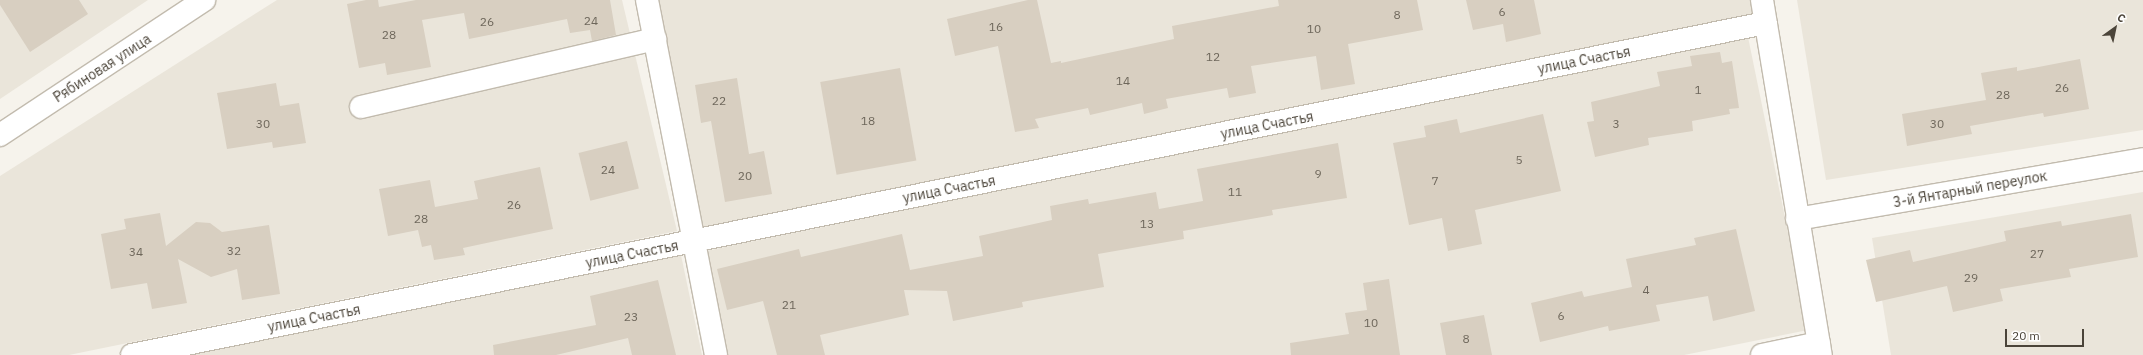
<!DOCTYPE html>
<meta charset="utf-8">
<style>
body{margin:0}
#map{position:relative;width:2143px;height:355px;overflow:hidden;background:#f6f3ec;font-family:"IBM Plex Sans",sans-serif}
div>[style]{position:absolute}
.residential>*{inset:0;background:#eae5da}
.building>*{inset:0;background:#d8cfc1;transform-origin:0 0}
.roads{filter:drop-shadow(1px 0 #c2bbae) drop-shadow(-1px 0 #c2bbae) drop-shadow(0 1px #c2bbae) drop-shadow(0 -1px #c2bbae)}
.street>*{height:22px;margin:-11px;padding:0 11px;transform-origin:11px;border-radius:11px;background:#fff}
span{translate:-50% -50%;white-space:nowrap;text-align:center;line-height:1.15;-webkit-text-stroke:3px #fff;paint-order:stroke}
.number-label{font-size:12px;color:#6e675b}
.number-label span{-webkit-text-stroke-width:0}
.street-label{font-size:14px;color:#4b4439}
.north{position:absolute;left:2095px;top:8px;width:40px;height:40px;-webkit-text-stroke:3px #fff;paint-order:stroke;rotate:33deg;font-size:11px;font-weight:700;line-height:16px;text-align:center;color:#4b4439}
.north::after{content:'';display:block;margin:auto;width:14px;height:18px;background:#4b4439;clip-path:polygon(50% 0,100% 100%,50% 72%,0 100%)}
.scale{position:absolute;left:2005px;top:329px;width:79px;height:18px;box-sizing:border-box;border:2px solid #4b4439;border-top:0;padding-left:5px;font-size:12px;line-height:14px;white-space:nowrap;color:#4b4439;-webkit-text-stroke:3px #fff;paint-order:stroke}
</style>
<div id="map">
<div class="residential">
<div style="clip-path:polygon(0 0,148px 0,0 99px)"></div>
<div style="clip-path:polygon(277px 0,622px 0,677px 231px,69px 355px,0 355px,0 176px)"></div>
<div style="clip-path:polygon(656px 0,1754px 0,1757px 15px,703px 229px)"></div>
<div style="clip-path:polygon(1797px 0,2143px 0,2143px 130px,1826px 180px)"></div>
<div style="clip-path:polygon(1748px 37px,1808px 330px,1684px 355px,727px 355px,706px 251px)"></div>
<div style="clip-path:polygon(2143px 192px,2143px 355px,1891px 355px,1872px 238px)"></div>
<div style="clip-path:polygon(681px 255px,702px 355px,187px 355px)"></div>
</div>
<div class="building">
<div style="clip-path:polygon(0 0,79px 0,88px 14px,30px 52px,0 5px)"></div>
<div style="clip-path:polygon(366px 0,378px 0,379px 7px,416px 0,610px 0,616px 35px,592px 41px,590px 30px,570px 33px,567px 19px,469px 39px,464px 13px,422px 20px,431px 67px,387px 75px,385px 63px,359px 68px,347px 4px)"></div>
<div style="clip-path:polygon(1028px 0,1037px 0,1051px 63px,1061px 61px,1061px 63px,1174px 39px,1172px 26px,1279px 6px,1278px 0,1417px 0,1423px 30px,1348px 44px,1355px 84px,1321px 90px,1316px 56px,1251px 66px,1256px 93px,1229px 98px,1227px 88px,1166px 99px,1168px 108px,1144px 114px,1142px 103px,1090px 115px,1088px 108px,1035px 119px,1039px 128px,1015px 132px,998px 46px,955px 56px,947px 19px)"></div>
<div style="clip-path:polygon(1466px 0,1534px 0,1541px 34px,1506px 42px,1503px 24px,1473px 30px)"></div>
<div style="clip-path:polygon(1720px 52px,1722px 63px,1732px 61px,1739px 108px,1729px 109px,1730px 114px,1692px 121px,1693px 131px,1648px 138px,1649px 145px,1595px 157px,1587px 122px,1594px 121px,1591px 102px,1660px 86px,1657px 72px,1692px 66px,1690px 56px)"></div>
<div style="clip-path:polygon(2080px 59px,2089px 109px,2044px 117px,2043px 113px,1970px 126px,1972px 134px,1907px 146px,1902px 114px,1986px 100px,1981px 73px,2017px 67px,2017px 71px)"></div>
<div style="left:900px;top:68px;width:94px;height:81px;rotate:80deg"></div>
<div style="clip-path:polygon(737px 78px,749px 154px,764px 151px,772px 194px,725px 202px,711px 121px,701px 123px,695px 85px)"></div>
<div style="clip-path:polygon(276px 83px,280px 106px,299px 103px,306px 143px,273px 148px,272px 142px,227px 149px,217px 93px)"></div>
<div style="clip-path:polygon(1543px 114px,1561px 191px,1475px 210px,1482px 244px,1448px 251px,1442px 218px,1409px 225px,1393px 143px,1426px 137px,1424px 126px,1457px 119px,1460px 133px)"></div>
<div style="left:627px;top:141px;width:49px;height:50px;rotate:76deg"></div>
<div style="clip-path:polygon(1338px 143px,1347px 198px,1272px 210px,1273px 215px,1183px 231px,1184px 239px,1098px 254px,1104px 287px,1022px 302px,1023px 307px,953px 321px,947px 291px,904px 290px,909px 315px,820px 335px,825px 355px,777px 355px,763px 301px,727px 310px,717px 269px,799px 249px,801px 257px,902px 234px,910px 270px,983px 256px,979px 236px,1052px 220px,1050px 206px,1088px 199px,1089px 204px,1156px 192px,1159px 209px,1203px 201px,1197px 169px)"></div>
<div style="clip-path:polygon(540px 167px,553px 229px,463px 248px,465px 255px,434px 260px,431px 245px,422px 247px,418px 230px,388px 236px,379px 189px,430px 180px,435px 207px,478px 199px,474px 181px)"></div>
<div style="clip-path:polygon(160px 213px,166px 246px,196px 222px,210px 223px,222px 232px,269px 225px,280px 294px,242px 300px,237px 269px,211px 277px,178px 259px,187px 303px,152px 309px,147px 283px,111px 289px,101px 234px,126px 229px,124px 219px)"></div>
<div style="clip-path:polygon(2131px 214px,2138px 257px,2069px 269px,2071px 277px,2000px 289px,2003px 301px,1953px 312px,1947px 286px,1876px 302px,1866px 260px,1910px 250px,1913px 262px,2006px 241px,2004px 231px,2061px 221px,2062px 226px)"></div>
<div style="clip-path:polygon(1736px 229px,1755px 311px,1713px 321px,1708px 296px,1656px 305px,1660px 321px,1609px 331px,1608px 326px,1540px 342px,1531px 303px,1582px 291px,1584px 297px,1632px 287px,1626px 259px,1696px 245px,1694px 238px)"></div>
<div style="clip-path:polygon(1389px 279px,1400px 355px,1291px 355px,1290px 343px,1349px 334px,1345px 313px,1367px 310px,1363px 283px)"></div>
<div style="clip-path:polygon(658px 280px,676px 355px,632px 355px,628px 338px,556px 355px,494px 355px,493px 345px,596px 325px,590px 296px)"></div>
<div style="clip-path:polygon(1484px 315px,1492px 355px,1446px 355px,1440px 323px)"></div>
</div>
<div class="roads">
<div class="street">
<div style="left:647px;top:0;width:362px;rotate:79deg"></div>
<div style="left:1762px;top:0;width:360px;rotate:80.6deg"></div>
<div style="left:361px;top:107px;width:302px;rotate:-13deg"></div>
<div style="left:0;top:135px;width:245px;rotate:-33.5deg"></div>
<div style="left:1797px;top:219px;width:351px;rotate:-9.8deg"></div>
<div style="left:132px;top:355px;width:1667px;rotate:-11.49deg"></div>
<div style="left:1762px;top:355px;width:58px;rotate:-11.9deg"></div>
</div>
</div>
<div class="number-label">
<span style="left:1502px;top:12px">6</span>
<span style="left:1397px;top:15px">8</span>
<span style="left:591px;top:21px">24</span>
<span style="left:487px;top:22px">26</span>
<span style="left:996px;top:27px">16</span>
<span style="left:1314px;top:29px">10</span>
<span style="left:389px;top:35px">28</span>
<span style="left:1213px;top:57px">12</span>
<span style="left:1123px;top:81px">14</span>
<span style="left:2062px;top:88px">26</span>
<span style="left:1698px;top:90px">1</span>
<span style="left:2003px;top:95px">28</span>
<span style="left:719px;top:101px">22</span>
<span style="left:868px;top:121px">18</span>
<span style="left:263px;top:124px">30</span>
<span style="left:1616px;top:124px">3</span>
<span style="left:1937px;top:124px">30</span>
<span style="left:1519px;top:160px">5</span>
<span style="left:608px;top:170px">24</span>
<span style="left:1318px;top:174px">9</span>
<span style="left:745px;top:176px">20</span>
<span style="left:1435px;top:181px">7</span>
<span style="left:1235px;top:192px">11</span>
<span style="left:514px;top:205px">26</span>
<span style="left:421px;top:219px">28</span>
<span style="left:1147px;top:224px">13</span>
<span style="left:234px;top:251px">32</span>
<span style="left:136px;top:252px">34</span>
<span style="left:2037px;top:254px">27</span>
<span style="left:1971px;top:278px">29</span>
<span style="left:1646px;top:290px">4</span>
<span style="left:789px;top:305px">21</span>
<span style="left:1561px;top:316px">6</span>
<span style="left:631px;top:317px">23</span>
<span style="left:1371px;top:323px">10</span>
<span style="left:1466px;top:339px">8</span>
</div>
<div class="street-label">
<span style="left:1584px;top:60px;rotate:-11deg">улица Счастья</span>
<span style="left:102px;top:68px;rotate:-33deg">Рябиновая улица</span>
<span style="left:1267px;top:125px;rotate:-11deg">улица Счастья</span>
<span style="left:949px;top:189px;rotate:-11deg">улица Счастья</span>
<span style="left:1970px;top:189px;rotate:-10deg">3-й Янтарный переулок</span>
<span style="left:632px;top:254px;rotate:-11deg">улица Счастья</span>
<span style="left:314px;top:318px;rotate:-11deg">улица Счастья</span>
</div>
<div class="north">С</div>
<div class="scale">20 m</div>
</div>
